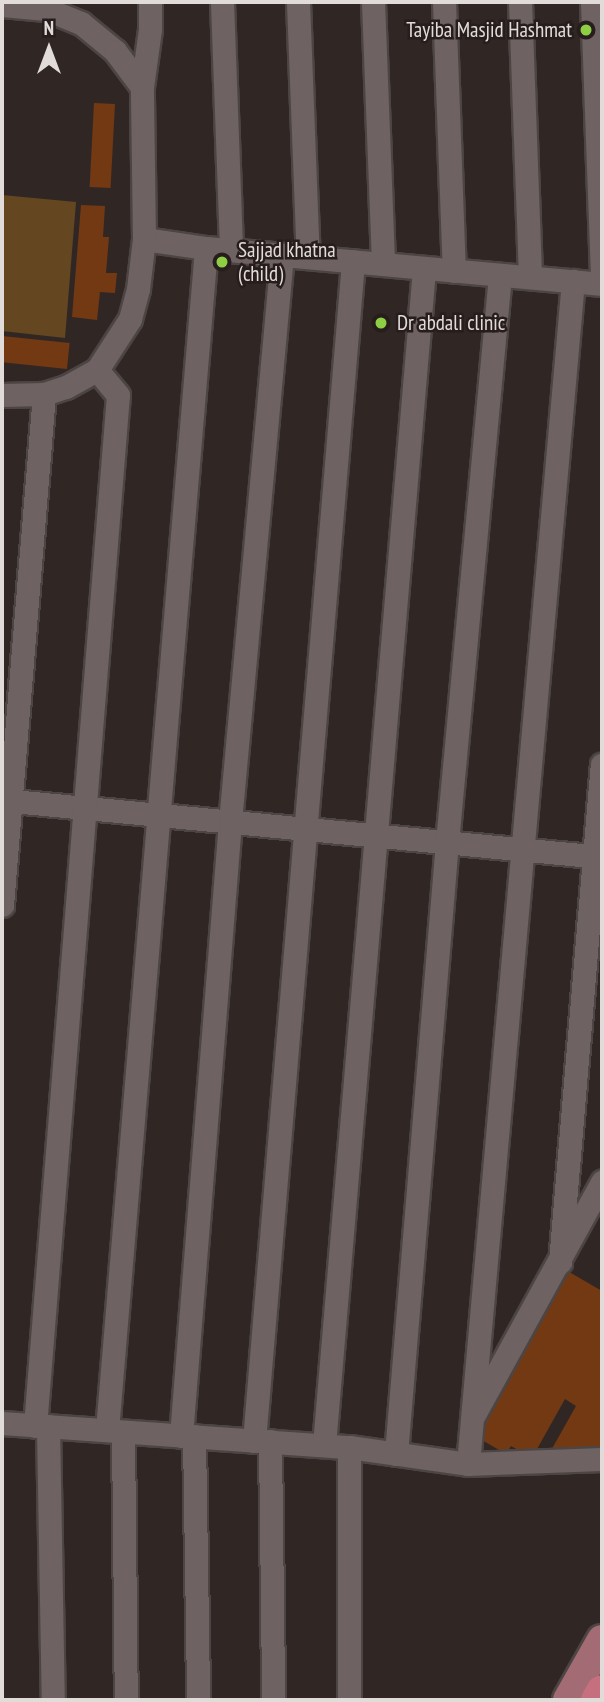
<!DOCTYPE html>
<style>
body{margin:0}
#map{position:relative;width:604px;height:1702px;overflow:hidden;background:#302725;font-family:"PT Sans Narrow",sans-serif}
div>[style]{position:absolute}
.green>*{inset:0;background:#644620}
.building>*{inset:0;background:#733913;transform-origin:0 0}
.roads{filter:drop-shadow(2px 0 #4c4543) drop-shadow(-2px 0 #4c4543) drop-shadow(0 2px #4c4543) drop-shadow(0 -2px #4c4543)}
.minor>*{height:23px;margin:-11.5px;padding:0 11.5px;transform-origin:11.5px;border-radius:11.5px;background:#6e6362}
.major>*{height:30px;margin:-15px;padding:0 15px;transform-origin:15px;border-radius:15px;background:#a36b73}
.highway>*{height:33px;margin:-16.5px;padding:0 16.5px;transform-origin:16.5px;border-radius:16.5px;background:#c6707f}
.dots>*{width:19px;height:19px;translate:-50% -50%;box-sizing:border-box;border:4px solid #261d1c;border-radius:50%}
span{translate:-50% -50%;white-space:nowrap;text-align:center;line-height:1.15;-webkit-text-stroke:5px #261d1c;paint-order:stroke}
.poi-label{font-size:21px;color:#e1dbda}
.right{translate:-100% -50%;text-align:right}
.left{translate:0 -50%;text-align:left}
.frame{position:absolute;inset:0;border:4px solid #e1dbda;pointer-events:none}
.north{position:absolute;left:14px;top:14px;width:70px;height:70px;-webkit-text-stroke:5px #261d1c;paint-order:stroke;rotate:0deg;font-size:19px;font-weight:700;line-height:28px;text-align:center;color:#e1dbda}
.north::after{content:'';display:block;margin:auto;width:24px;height:32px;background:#e1dbda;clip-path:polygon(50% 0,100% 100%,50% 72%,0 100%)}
</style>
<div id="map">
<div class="green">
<div style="clip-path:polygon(2px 195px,76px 202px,65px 338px,2px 331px)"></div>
</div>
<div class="building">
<div style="left:94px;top:103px;width:21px;height:84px;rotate:3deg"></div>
<div style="clip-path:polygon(81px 205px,105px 206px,103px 237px,109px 237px,106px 273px,117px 273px,115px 293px,100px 292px,97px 320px,72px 317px)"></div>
<div style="left:2px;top:336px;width:68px;height:26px;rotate:6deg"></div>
<div style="clip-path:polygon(564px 1269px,602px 1291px,602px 1463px,549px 1454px,576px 1406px,565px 1399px,532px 1458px,511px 1446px,506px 1454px,475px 1436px,476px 1423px)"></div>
</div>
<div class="roads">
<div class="minor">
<div style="left:222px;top:2px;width:248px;rotate:87.9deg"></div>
<div style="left:298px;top:2px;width:255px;rotate:87.8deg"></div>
<div style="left:373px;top:2px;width:262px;rotate:87.8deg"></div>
<div style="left:444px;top:2px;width:269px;rotate:87.9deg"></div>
<div style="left:520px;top:2px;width:275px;rotate:87.9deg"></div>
<div style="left:592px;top:2px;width:273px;rotate:87.9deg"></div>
<div style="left:2px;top:5px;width:44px;rotate:5.2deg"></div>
<div style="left:46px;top:9px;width:38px;rotate:22deg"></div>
<div style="left:81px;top:23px;width:44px;rotate:39.5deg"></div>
<div style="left:115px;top:51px;width:45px;rotate:53.1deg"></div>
<div style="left:144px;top:239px;width:63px;rotate:8.3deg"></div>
<div style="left:206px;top:248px;width:398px;rotate:5.2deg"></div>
<div style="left:2px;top:395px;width:42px;rotate:-1.4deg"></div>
<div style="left:44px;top:394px;width:23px;rotate:-18deg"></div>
<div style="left:66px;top:387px;width:35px;rotate:-29deg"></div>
<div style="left:97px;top:370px;width:61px;rotate:-57.1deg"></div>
<div style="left:130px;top:319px;width:31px;rotate:-75deg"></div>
<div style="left:138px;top:289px;width:50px;rotate:-83.2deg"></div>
<div style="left:144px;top:239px;width:152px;rotate:-90.8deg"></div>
<div style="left:142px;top:87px;width:59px;rotate:-82.1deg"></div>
<div style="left:150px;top:29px;width:27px;rotate:-90deg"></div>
<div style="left:2px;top:800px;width:603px;rotate:5.43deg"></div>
<div style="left:2px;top:905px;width:513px;rotate:-85.3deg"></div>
<div style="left:560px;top:1262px;width:499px;rotate:-85.2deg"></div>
<div style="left:475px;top:1413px;width:264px;rotate:-61.2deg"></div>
<div style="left:2px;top:1423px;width:348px;rotate:4deg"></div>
<div style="left:349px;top:1447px;width:120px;rotate:8.1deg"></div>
<div style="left:468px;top:1464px;width:134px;rotate:-2.1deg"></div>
<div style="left:35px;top:1426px;width:1034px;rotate:-85.4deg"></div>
<div style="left:118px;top:395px;width:33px;rotate:-130deg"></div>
<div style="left:48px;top:1426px;width:274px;rotate:89deg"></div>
<div style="left:107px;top:1430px;width:1186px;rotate:-85.21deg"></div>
<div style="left:123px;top:1432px;width:268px;rotate:89.4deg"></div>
<div style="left:181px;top:1436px;width:616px;rotate:-85.44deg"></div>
<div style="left:230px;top:822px;width:569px;rotate:-84.76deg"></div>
<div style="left:194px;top:1436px;width:264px;rotate:89.1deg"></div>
<div style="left:254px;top:1441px;width:1184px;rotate:-85.2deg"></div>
<div style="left:270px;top:1441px;width:259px;rotate:89.3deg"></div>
<div style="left:324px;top:1445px;width:1181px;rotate:-85.14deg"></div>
<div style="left:396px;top:1454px;width:614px;rotate:-85.24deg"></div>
<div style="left:447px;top:842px;width:569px;rotate:-84.66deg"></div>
<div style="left:468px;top:1464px;width:1188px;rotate:-84.93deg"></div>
<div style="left:349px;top:1700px;width:253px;rotate:-90deg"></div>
</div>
<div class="major">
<div style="left:568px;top:1700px;width:69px;rotate:-60.5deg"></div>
</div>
<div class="highway">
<div style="left:597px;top:1700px;width:10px;rotate:-61deg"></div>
</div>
</div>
<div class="dots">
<div style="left:586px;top:30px;background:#8dce44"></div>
<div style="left:222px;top:262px;background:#8dce44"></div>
<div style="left:381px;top:323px;background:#8dce44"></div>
</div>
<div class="poi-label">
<span class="right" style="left:572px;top:30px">Tayiba Masjid Hashmat</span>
<span class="left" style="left:238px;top:262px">Sajjad khatna<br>(child)</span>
<span class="left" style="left:397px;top:323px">Dr abdali clinic</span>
</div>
<div class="frame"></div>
<div class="north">N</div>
</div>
